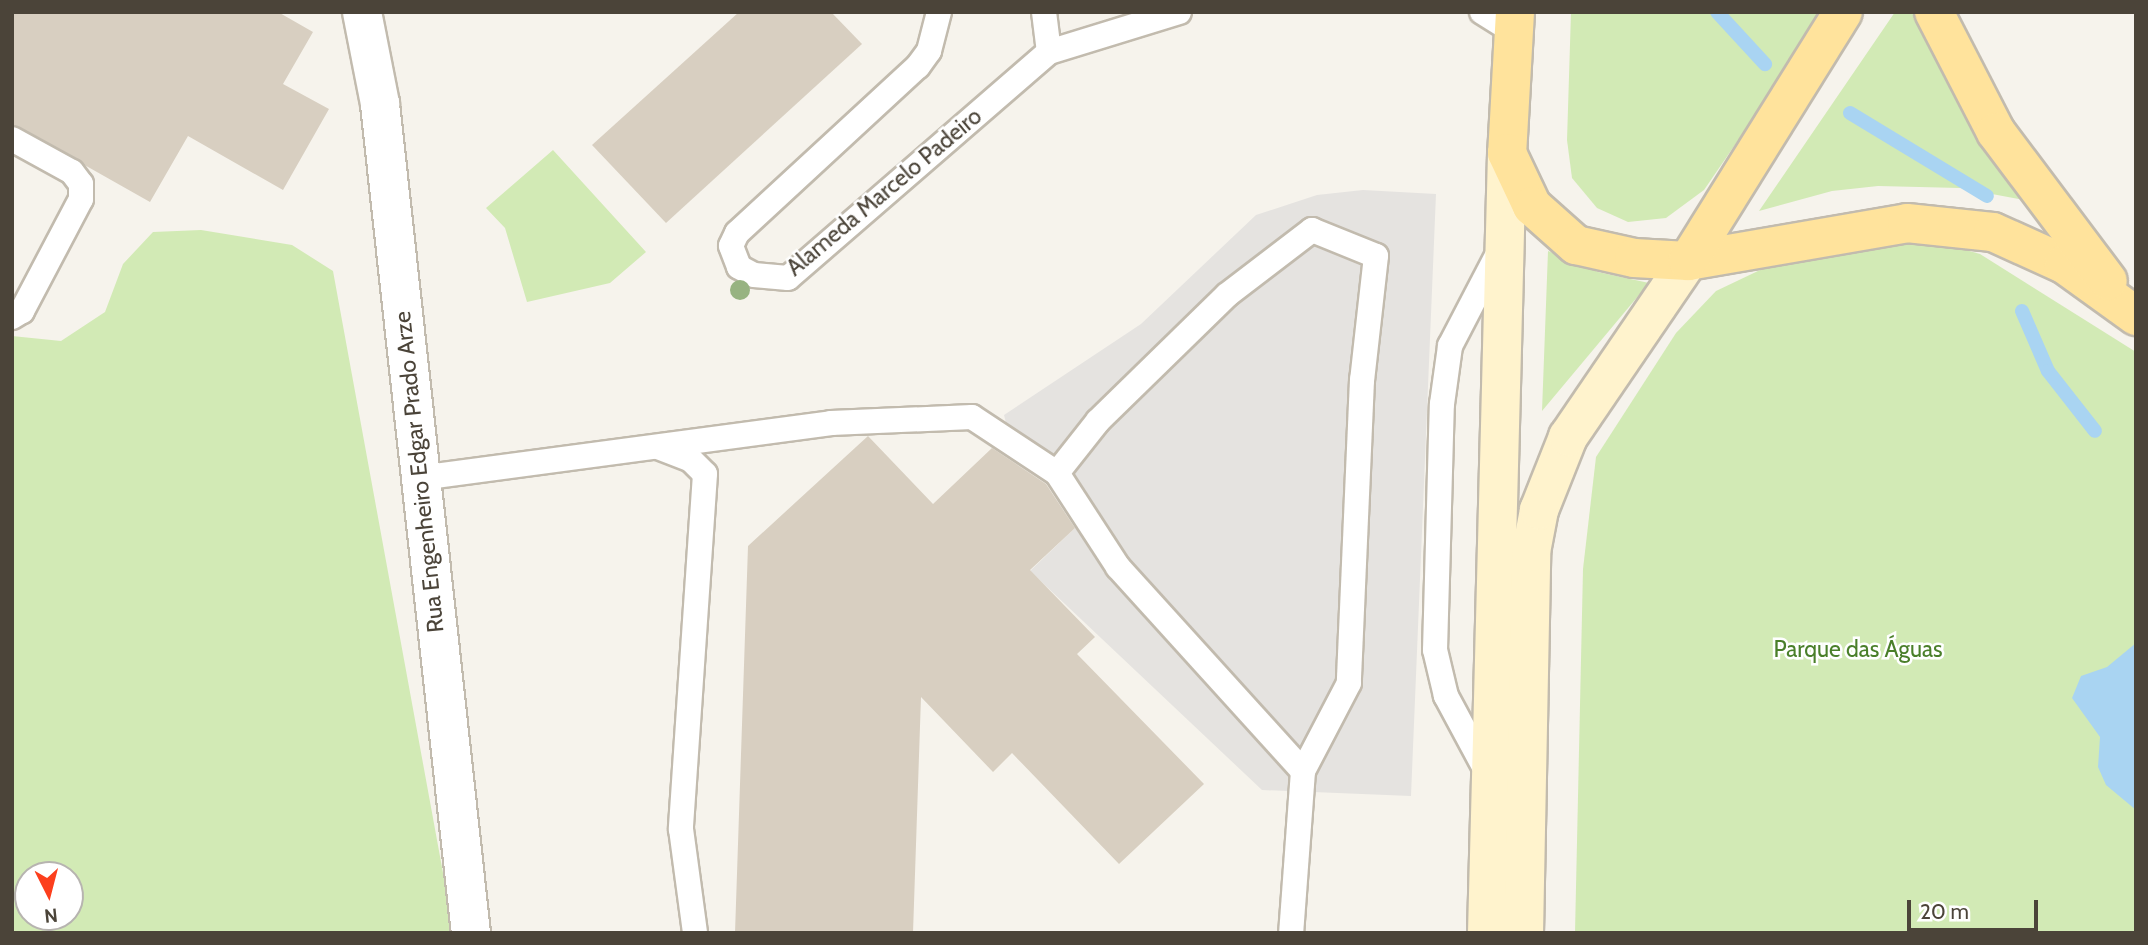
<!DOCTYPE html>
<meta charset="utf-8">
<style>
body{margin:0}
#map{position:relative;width:2148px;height:945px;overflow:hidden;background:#f6f3ec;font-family:Cabin,sans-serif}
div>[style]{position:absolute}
.green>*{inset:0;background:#d2eab5}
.parking>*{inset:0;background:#e5e3e0}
.water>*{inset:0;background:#a9d4f2}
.stream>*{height:14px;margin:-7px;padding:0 7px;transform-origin:7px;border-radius:7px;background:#a9d4f2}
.building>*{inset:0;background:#d8cfc1}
.roads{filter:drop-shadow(2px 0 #c2bbae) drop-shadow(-2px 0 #c2bbae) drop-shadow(0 2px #c2bbae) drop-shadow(0 -2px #c2bbae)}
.lane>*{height:24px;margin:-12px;padding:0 12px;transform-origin:12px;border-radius:12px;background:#fff}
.street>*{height:38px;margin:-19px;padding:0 19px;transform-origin:19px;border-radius:19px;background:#fff}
.secondary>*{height:38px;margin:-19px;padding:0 19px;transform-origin:19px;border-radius:19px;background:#fff3cd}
.primary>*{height:38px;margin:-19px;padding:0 19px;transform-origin:19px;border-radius:19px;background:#ffe39c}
.trees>*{width:20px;height:20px;margin:-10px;border-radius:50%;background:#97b381}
span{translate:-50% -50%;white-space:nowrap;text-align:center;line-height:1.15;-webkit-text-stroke:5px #fff;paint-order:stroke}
.street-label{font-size:23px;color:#4b4439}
.park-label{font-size:23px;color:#4a7f2a}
.frame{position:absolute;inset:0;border:14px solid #4b4439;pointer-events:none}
.north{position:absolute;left:14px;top:861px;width:70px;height:70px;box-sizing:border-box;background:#fff;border:2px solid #b7b4b0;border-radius:50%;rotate:174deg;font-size:19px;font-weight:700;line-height:28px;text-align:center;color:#4b4439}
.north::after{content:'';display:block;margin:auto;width:24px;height:32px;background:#fc3f1d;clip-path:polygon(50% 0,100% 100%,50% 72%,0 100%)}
.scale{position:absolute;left:1907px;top:900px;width:131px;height:32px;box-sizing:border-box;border:4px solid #4b4439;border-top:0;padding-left:9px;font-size:21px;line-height:24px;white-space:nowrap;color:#4b4439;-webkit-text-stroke:5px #fff;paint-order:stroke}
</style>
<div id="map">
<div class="green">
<div style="clip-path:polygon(1571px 12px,1826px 12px,1704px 190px,1666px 218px,1628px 222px,1597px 208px,1572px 178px,1567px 140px)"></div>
<div style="clip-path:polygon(1895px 12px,1931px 12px,2024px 200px,1960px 188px,1878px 186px,1832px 191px,1759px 211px)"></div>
<div style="clip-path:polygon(553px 150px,646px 252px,610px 283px,527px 302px,505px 228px,486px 208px)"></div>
<div style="clip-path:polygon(evenodd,201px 230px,292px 245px,333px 271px,454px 933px,12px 933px,12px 336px,61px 341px,105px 312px,123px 264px,153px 232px,201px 230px,28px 875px,70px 875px,70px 917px,28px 917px,28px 875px)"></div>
<div style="clip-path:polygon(1938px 242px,1980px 254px,2136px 352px,2136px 933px,1575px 933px,1583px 569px,1596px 457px,1676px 333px,1716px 291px,1781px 260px,1853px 245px)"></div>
<div style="clip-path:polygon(1548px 251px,1598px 272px,1649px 283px,1542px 411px)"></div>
</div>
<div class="parking">
<div style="clip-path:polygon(1363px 190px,1436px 194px,1411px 796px,1262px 790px,1030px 571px,1076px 527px,1074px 511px,1012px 447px,1004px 415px,1141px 324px,1256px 215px,1317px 195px)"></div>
</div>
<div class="water">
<div style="clip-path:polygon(2136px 643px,2136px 810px,2106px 785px,2098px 767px,2100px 737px,2072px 698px,2081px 676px,2107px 667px)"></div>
</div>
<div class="stream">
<div style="left:1717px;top:12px;width:71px;rotate:47.3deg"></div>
<div style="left:1850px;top:113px;width:160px;rotate:31.2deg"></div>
<div style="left:2022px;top:311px;width:65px;rotate:66.6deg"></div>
<div style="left:2048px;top:371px;width:76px;rotate:51.9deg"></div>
</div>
<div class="building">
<div style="clip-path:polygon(12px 12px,278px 12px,313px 32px,283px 84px,329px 109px,283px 190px,188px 136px,150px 202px,12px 124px)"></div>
<div style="clip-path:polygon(739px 12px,831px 12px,862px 44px,666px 223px,592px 145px)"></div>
<div style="clip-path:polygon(868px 436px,933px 504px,992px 448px,1046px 484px,1075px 528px,1030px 570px,1095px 637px,1077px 654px,1204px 784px,1119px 864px,1012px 753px,993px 772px,921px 697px,913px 933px,735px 933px,748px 546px)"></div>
</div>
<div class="roads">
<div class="lane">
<div style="left:939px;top:12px;width:40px;rotate:104.4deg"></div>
<div style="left:929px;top:51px;width:19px;rotate:126deg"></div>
<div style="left:918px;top:66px;width:246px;rotate:137.3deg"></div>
<div style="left:737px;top:233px;width:14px;rotate:115deg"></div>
<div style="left:731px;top:246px;width:22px;rotate:69deg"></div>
<div style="left:739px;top:267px;width:17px;rotate:28deg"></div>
<div style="left:754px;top:275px;width:34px;rotate:5deg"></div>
<div style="left:788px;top:278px;width:345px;rotate:-40.9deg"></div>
<div style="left:1049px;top:52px;width:136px;rotate:-17.1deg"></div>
<div style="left:1044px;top:12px;width:40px;rotate:82.9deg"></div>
<div style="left:1482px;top:12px;width:38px;rotate:32deg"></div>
<div style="left:12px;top:139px;width:68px;rotate:28.8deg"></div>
<div style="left:72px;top:172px;width:15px;rotate:53deg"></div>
<div style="left:81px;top:184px;width:15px;rotate:90deg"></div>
<div style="left:81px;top:199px;width:127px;rotate:117.8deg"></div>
<div style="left:22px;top:311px;width:12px;rotate:149deg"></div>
<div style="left:658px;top:447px;width:34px;rotate:21deg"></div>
<div style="left:690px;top:459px;width:21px;rotate:45deg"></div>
<div style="left:705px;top:474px;width:356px;rotate:93.9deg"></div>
<div style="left:681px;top:829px;width:105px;rotate:82.3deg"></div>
<div style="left:1057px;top:473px;width:66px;rotate:-51.7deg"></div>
<div style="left:1098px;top:421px;width:180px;rotate:-44.3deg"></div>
<div style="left:1227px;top:295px;width:107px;rotate:-37.4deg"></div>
<div style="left:1312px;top:230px;width:69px;rotate:22.1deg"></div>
<div style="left:1376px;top:256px;width:125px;rotate:96.4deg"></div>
<div style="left:1362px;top:380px;width:303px;rotate:92.5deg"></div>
<div style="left:1349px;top:683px;width:99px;rotate:117.6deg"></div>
<div style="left:420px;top:478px;width:415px;rotate:-7.6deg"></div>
<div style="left:831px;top:423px;width:141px;rotate:-2.4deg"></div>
<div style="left:972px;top:417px;width:102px;rotate:33.4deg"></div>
<div style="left:1057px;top:473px;width:112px;rotate:57deg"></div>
<div style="left:1118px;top:567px;width:275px;rotate:47.8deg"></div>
<div style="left:1303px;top:771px;width:162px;rotate:94.2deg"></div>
<div style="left:1488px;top:774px;width:89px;rotate:-118.3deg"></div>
<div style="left:1446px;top:696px;width:47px;rotate:-103.4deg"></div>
<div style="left:1435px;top:650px;width:246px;rotate:-88.4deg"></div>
<div style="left:1442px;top:404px;width:59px;rotate:-82.1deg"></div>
<div style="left:1450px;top:346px;width:108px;rotate:-62.5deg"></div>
</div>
<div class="street">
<div style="left:362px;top:12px;width:94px;rotate:78.9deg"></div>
<div style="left:380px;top:104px;width:834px;rotate:83.74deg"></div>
</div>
<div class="secondary">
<div style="left:1487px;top:933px;width:780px;rotate:-88.53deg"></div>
<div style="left:1524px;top:933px;width:381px;rotate:-88.9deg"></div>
<div style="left:1531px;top:552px;width:43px;rotate:-79.2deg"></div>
<div style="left:1539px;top:510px;width:79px;rotate:-68.3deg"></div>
<div style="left:1568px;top:437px;width:213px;rotate:-55.7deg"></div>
</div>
<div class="primary">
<div style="left:1515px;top:12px;width:141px;rotate:93.2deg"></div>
<div style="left:1507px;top:153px;width:59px;rotate:64.7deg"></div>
<div style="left:1532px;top:206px;width:59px;rotate:41.6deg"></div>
<div style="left:1576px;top:245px;width:59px;rotate:12.6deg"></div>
<div style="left:1634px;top:258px;width:54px;rotate:3.2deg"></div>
<div style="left:1688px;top:261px;width:222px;rotate:-9.8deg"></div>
<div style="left:1907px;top:223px;width:86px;rotate:6deg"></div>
<div style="left:1993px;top:232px;width:78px;rotate:24.3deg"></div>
<div style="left:2064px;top:264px;width:89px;rotate:35.8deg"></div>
<div style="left:1934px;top:12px;width:135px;rotate:62.7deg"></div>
<div style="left:1996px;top:132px;width:186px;rotate:53.1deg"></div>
<div style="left:1688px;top:261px;width:293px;rotate:-58.1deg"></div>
</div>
</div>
<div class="trees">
<div style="left:740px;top:290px"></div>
</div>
<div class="street-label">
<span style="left:884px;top:192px;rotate:-40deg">Alameda Marcelo Padeiro</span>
<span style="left:419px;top:472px;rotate:-96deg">Rua Engenheiro Edgar Prado Arze</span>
</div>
<div class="park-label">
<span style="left:1858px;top:649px">Parque das Águas</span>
</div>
<div class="frame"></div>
<div class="north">N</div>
<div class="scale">20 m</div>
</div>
